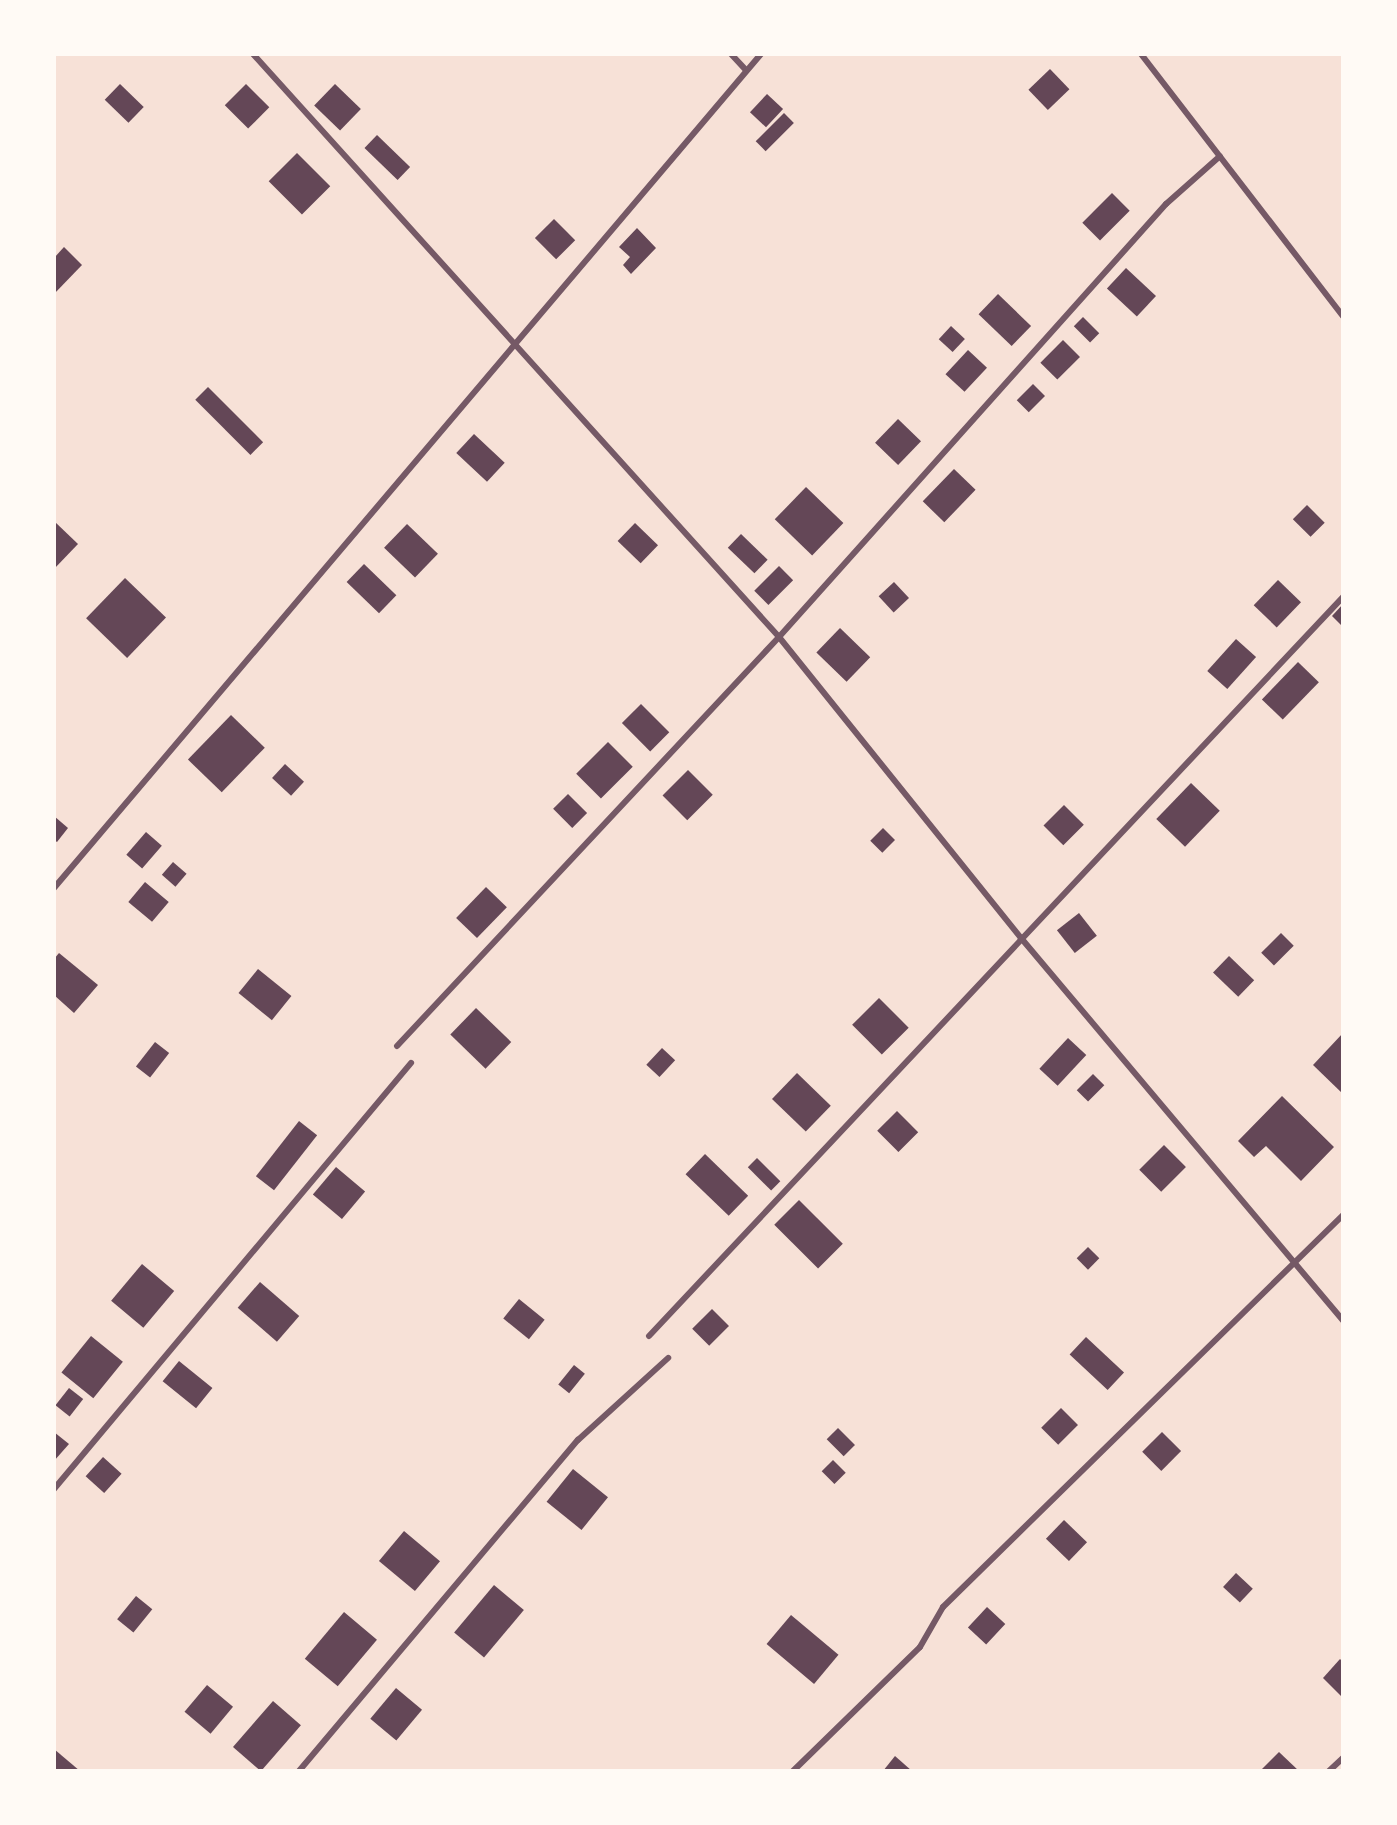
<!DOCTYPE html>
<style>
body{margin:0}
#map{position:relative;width:1397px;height:1825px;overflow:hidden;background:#f7e1d7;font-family:"Work Sans",sans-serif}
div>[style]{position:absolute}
.building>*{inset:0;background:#644757;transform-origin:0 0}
.service>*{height:6px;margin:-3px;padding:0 3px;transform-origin:3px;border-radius:3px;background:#755966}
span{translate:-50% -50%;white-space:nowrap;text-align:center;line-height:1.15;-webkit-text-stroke:7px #fffaf5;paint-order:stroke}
.frame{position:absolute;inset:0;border:56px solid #fffaf5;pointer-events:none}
</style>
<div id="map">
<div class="building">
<div style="left:1050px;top:69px;width:28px;height:30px;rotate:46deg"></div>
<div style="left:120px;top:84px;width:33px;height:22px;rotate:44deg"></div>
<div style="left:246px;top:84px;width:33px;height:30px;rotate:45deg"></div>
<div style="left:335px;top:84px;width:36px;height:30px;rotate:44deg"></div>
<div style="left:767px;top:94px;width:22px;height:25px;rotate:43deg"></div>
<div style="left:784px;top:113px;width:14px;height:40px;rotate:45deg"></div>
<div style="left:377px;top:135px;width:46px;height:18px;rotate:44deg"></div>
<div style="left:297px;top:153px;width:47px;height:40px;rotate:45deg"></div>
<div style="left:1112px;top:193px;width:25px;height:42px;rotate:45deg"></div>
<div style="left:554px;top:219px;width:30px;height:27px;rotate:45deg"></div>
<div style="clip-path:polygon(637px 228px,656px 248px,631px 274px,623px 265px,630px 257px,619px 247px)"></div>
<div style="clip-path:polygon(64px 247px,82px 265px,54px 294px,54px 258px)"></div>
<div style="left:1126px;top:268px;width:41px;height:28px;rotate:43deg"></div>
<div style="left:998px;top:294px;width:46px;height:28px;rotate:44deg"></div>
<div style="left:1083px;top:317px;width:23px;height:13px;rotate:45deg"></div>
<div style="left:951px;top:326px;width:19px;height:18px;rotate:43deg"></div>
<div style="left:1063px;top:340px;width:24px;height:32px;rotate:45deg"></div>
<div style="left:968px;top:350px;width:26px;height:33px;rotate:43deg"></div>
<div style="left:1033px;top:384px;width:17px;height:23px;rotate:45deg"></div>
<div style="left:208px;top:387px;width:78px;height:18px;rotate:45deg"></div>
<div style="left:898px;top:419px;width:32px;height:33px;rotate:44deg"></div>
<div style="left:474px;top:434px;width:42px;height:26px;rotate:43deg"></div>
<div style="left:954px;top:469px;width:30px;height:45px;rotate:44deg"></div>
<div style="left:806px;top:487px;width:52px;height:45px;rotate:44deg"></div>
<div style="left:1307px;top:505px;width:25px;height:20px;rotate:45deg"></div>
<div style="clip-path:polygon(54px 521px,78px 544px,54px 569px)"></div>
<div style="left:635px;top:523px;width:32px;height:25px;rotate:44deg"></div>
<div style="left:407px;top:524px;width:43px;height:33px;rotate:44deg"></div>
<div style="left:741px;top:534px;width:37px;height:19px;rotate:44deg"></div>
<div style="left:364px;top:564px;width:45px;height:25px;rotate:44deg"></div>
<div style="left:779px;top:566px;width:20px;height:35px;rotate:45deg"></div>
<div style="left:125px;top:578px;width:57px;height:56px;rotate:44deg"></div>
<div style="left:1278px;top:580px;width:32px;height:35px;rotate:44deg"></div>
<div style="left:894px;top:582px;width:22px;height:21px;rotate:47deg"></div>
<div style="clip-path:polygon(1343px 604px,1343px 627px,1332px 616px)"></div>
<div style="left:840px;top:628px;width:42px;height:34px;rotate:44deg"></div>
<div style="left:1236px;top:639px;width:27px;height:43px;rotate:42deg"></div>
<div style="left:1298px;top:662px;width:29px;height:52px;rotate:44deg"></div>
<div style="left:641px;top:704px;width:40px;height:27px;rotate:45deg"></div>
<div style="left:231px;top:715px;width:47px;height:62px;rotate:44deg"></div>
<div style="left:608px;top:742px;width:35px;height:45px;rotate:45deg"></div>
<div style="left:285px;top:764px;width:26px;height:19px;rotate:43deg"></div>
<div style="left:688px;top:770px;width:35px;height:36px;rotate:45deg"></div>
<div style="left:1191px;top:783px;width:40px;height:50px;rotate:44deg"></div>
<div style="left:568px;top:794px;width:27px;height:21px;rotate:45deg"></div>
<div style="left:1064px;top:805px;width:28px;height:29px;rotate:45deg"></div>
<div style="clip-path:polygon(54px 816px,68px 828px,57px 842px,54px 840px)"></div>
<div style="left:883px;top:828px;width:17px;height:18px;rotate:45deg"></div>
<div style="left:146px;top:832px;width:21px;height:30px;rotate:41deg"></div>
<div style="left:173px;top:862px;width:18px;height:17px;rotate:41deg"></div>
<div style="left:145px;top:882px;width:31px;height:26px;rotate:40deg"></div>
<div style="left:486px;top:887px;width:29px;height:43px;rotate:44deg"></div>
<div style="left:1079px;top:913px;width:29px;height:28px;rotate:52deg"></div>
<div style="left:1281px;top:933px;width:18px;height:28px;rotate:45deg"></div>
<div style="clip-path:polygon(59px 953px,98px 985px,74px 1013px,54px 995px,54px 959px)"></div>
<div style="left:1229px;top:956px;width:35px;height:23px;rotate:44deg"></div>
<div style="left:258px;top:969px;width:43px;height:31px;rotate:39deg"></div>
<div style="left:879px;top:998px;width:42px;height:38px;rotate:45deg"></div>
<div style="left:476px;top:1008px;width:49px;height:37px;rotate:44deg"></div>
<div style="clip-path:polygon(1343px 1033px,1343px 1094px,1313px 1065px)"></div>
<div style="left:1068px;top:1038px;width:25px;height:42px;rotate:43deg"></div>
<div style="left:155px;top:1042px;width:18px;height:31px;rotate:38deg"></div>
<div style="left:662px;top:1048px;width:18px;height:23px;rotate:43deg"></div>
<div style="left:797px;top:1073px;width:47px;height:36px;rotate:44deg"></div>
<div style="left:1093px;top:1074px;width:16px;height:23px;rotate:45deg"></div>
<div style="clip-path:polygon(1282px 1096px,1334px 1147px,1301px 1181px,1266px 1146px,1254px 1157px,1238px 1141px)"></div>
<div style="left:897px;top:1111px;width:30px;height:28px;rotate:45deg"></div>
<div style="left:299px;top:1121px;width:23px;height:70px;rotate:38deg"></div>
<div style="left:1164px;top:1145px;width:31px;height:35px;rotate:45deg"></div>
<div style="left:705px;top:1154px;width:60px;height:28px;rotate:44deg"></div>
<div style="left:757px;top:1158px;width:33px;height:13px;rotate:45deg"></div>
<div style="left:336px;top:1167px;width:38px;height:36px;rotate:40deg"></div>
<div style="left:799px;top:1200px;width:62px;height:35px;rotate:45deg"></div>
<div style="left:1088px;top:1247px;width:16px;height:16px;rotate:45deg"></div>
<div style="left:142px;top:1264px;width:42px;height:48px;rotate:40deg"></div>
<div style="left:260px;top:1282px;width:52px;height:34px;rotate:41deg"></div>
<div style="left:519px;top:1299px;width:33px;height:25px;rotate:39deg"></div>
<div style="left:712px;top:1309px;width:24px;height:28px;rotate:45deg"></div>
<div style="left:91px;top:1336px;width:41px;height:47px;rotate:39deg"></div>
<div style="left:1086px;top:1337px;width:52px;height:24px;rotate:43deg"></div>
<div style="left:179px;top:1361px;width:43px;height:26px;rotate:39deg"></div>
<div style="left:574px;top:1365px;width:14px;height:25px;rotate:39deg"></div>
<div style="left:69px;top:1388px;width:18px;height:22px;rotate:38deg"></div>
<div style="left:1061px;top:1408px;width:24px;height:28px;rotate:45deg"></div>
<div style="left:838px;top:1428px;width:24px;height:16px;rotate:45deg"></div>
<div style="clip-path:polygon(54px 1432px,69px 1444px,54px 1461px)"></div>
<div style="left:1162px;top:1432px;width:27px;height:28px;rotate:45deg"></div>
<div style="left:103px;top:1457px;width:25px;height:26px;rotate:42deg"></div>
<div style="left:833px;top:1460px;width:18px;height:16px;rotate:45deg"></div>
<div style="left:573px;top:1469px;width:45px;height:42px;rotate:39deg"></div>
<div style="left:1064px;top:1520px;width:32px;height:26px;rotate:44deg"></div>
<div style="left:404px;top:1531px;width:47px;height:39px;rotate:40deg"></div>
<div style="left:1236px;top:1573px;width:23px;height:19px;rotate:43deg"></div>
<div style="left:494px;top:1585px;width:39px;height:62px;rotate:40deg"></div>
<div style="left:136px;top:1596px;width:21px;height:30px;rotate:39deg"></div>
<div style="left:987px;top:1607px;width:25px;height:28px;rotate:43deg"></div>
<div style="left:344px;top:1612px;width:43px;height:61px;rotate:40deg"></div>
<div style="left:791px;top:1615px;width:62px;height:38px;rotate:40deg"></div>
<div style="clip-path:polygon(1340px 1659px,1343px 1662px,1343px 1698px,1323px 1678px)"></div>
<div style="left:207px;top:1685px;width:34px;height:35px;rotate:40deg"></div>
<div style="left:396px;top:1688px;width:34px;height:40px;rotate:40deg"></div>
<div style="left:273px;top:1701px;width:37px;height:61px;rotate:41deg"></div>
<div style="clip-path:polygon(54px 1749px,80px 1771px,54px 1771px)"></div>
<div style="clip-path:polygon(1279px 1752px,1299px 1771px,1260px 1771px)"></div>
<div style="clip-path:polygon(895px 1756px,912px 1771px,883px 1771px)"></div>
</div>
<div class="service">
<div style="left:253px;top:54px;width:785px;rotate:47.94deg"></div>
<div style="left:779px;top:637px;width:386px;rotate:51.2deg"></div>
<div style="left:1021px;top:938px;width:500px;rotate:49.9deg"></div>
<div style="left:731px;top:54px;width:22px;rotate:47deg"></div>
<div style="left:1141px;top:54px;width:331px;rotate:52.4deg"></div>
<div style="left:54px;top:888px;width:1093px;rotate:-49.71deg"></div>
<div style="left:397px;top:1046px;width:560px;rotate:-46.95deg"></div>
<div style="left:779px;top:637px;width:581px;rotate:-48.21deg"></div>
<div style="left:1166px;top:204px;width:72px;rotate:-41.6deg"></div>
<div style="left:649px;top:1336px;width:1014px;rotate:-46.8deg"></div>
<div style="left:54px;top:1489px;width:556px;rotate:-50.04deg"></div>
<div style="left:299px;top:1771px;width:433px;rotate:-49.9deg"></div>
<div style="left:578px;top:1440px;width:122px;rotate:-42.3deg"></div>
<div style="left:793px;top:1771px;width:177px;rotate:-44.3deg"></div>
<div style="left:920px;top:1647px;width:46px;rotate:-60.1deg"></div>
<div style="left:943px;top:1607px;width:560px;rotate:-44.42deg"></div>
<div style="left:1329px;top:1771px;width:19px;rotate:-43deg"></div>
</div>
<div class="frame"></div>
</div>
